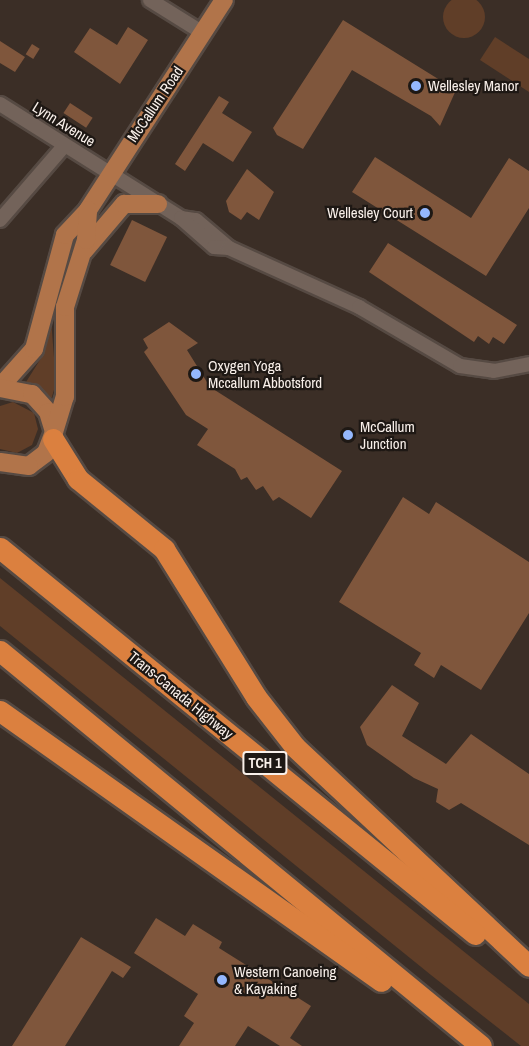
<!DOCTYPE html>
<style>
body{margin:0}
#map{position:relative;width:529px;height:1046px;overflow:hidden;background:#3b2e26;font-family:"Archivo Narrow",sans-serif}
div>[style]{position:absolute}
.green>*{inset:0;background:#603e28}
.round{border-radius:50%}
.building>*{inset:0;background:#7f563c;transform-origin:0 0}
.roads{filter:drop-shadow(2px 0 #564a43) drop-shadow(-2px 0 #564a43) drop-shadow(0 2px #564a43) drop-shadow(0 -2px #564a43)}
.minor>*{height:14px;margin:-7px;padding:0 7px;transform-origin:7px;border-radius:7px;background:#73635a}
.major>*{height:18px;margin:-9px;padding:0 9px;transform-origin:9px;border-radius:9px;background:#b1744a}
.highway>*{height:21px;margin:-10.5px;padding:0 10.5px;transform-origin:10.5px;border-radius:10.5px;background:#db803f}
.dots>*{width:16px;height:16px;translate:-50% -50%;box-sizing:border-box;border:3px solid #1e1814;border-radius:50%}
span{translate:-50% -50%;white-space:nowrap;text-align:center;line-height:1.15;-webkit-text-stroke:4.5px #1e1814;paint-order:stroke}
.shield-label span{padding:2px 4px;background:#1e1814;border:2px solid;border-radius:4px;-webkit-text-stroke-width:0}
.shield-label{font-size:14px;color:#f9f0ea;font-weight:700}
.poi-label{font-size:15px;color:#f9f0ea}
.left{translate:0 -50%;text-align:left}
.right{translate:-100% -50%;text-align:right}
.street-label{font-size:15px;color:#f9f0ea}
</style>
<div id="map">
<div class="green">
<div class="round" style="left:443px;top:-4px;width:42px;height:42px"></div>
<div style="clip-path:polygon(495px 37px,529px 59px,529px 92px,480px 60px)"></div>
<div style="clip-path:polygon(51px 319px,56px 383px,51px 400px,26px 382px,43px 355px)"></div>
<div style="clip-path:polygon(13px 402px,34px 413px,38px 429px,32px 445px,17px 453px,0 449px,0 406px)"></div>
<div style="clip-path:polygon(0 578px,529px 1004px,529px 1046px,521px 1046px,431px 975px,0 626px)"></div>
</div>
<div class="building">
<div style="clip-path:polygon(343px 20px,456px 90px,440px 126px,431px 116px,352px 70px,303px 149px,277px 135px,273px 128px)"></div>
<div style="clip-path:polygon(128px 27px,148px 40px,120px 84px,74px 52px,90px 28px,117px 45px)"></div>
<div style="clip-path:polygon(0 41px,25px 57px,15px 72px,0 63px)"></div>
<div style="left:32px;top:44px;width:9px;height:12px;rotate:32deg"></div>
<div style="clip-path:polygon(219px 96px,229px 102px,222px 113px,252px 132px,233px 162px,203px 143px,185px 171px,175px 164px)"></div>
<div style="left:70px;top:103px;width:27px;height:12px;rotate:33deg"></div>
<div style="clip-path:polygon(375px 157px,471px 218px,509px 158px,529px 171px,529px 208px,486px 276px,352px 192px)"></div>
<div style="clip-path:polygon(247px 169px,274px 192px,259px 220px,247px 212px,241px 220px,229px 212px,226px 201px)"></div>
<div style="left:132px;top:220px;width:39px;height:50px;rotate:26deg"></div>
<div style="clip-path:polygon(388px 243px,517px 325px,504px 344px,493px 337px,489px 344px,478px 336px,474px 342px,369px 272px)"></div>
<div style="clip-path:polygon(169px 322px,198px 343px,187px 350px,210px 387px,342px 471px,311px 518px,279px 497px,273px 501px,263px 486px,256px 490px,247px 477px,241px 480px,235px 469px,197px 445px,208px 429px,186px 415px,144px 352px,148px 348px,143px 339px)"></div>
<div style="clip-path:polygon(403px 497px,429px 514px,436px 502px,529px 562px,529px 613px,481px 690px,441px 665px,434px 678px,414px 665px,421px 653px,339px 602px)"></div>
<div style="clip-path:polygon(392px 685px,419px 703px,402px 736px,446px 764px,471px 734px,529px 774px,529px 845px,461px 803px,449px 810px,436px 802px,438px 789px,414px 778px,367px 745px,360px 727px)"></div>
<div style="clip-path:polygon(156px 918px,185px 936px,193px 924px,222px 942px,219px 948px,311px 1006px,290px 1038px,302px 1046px,280px 1046px,248px 1026px,235px 1046px,179px 1046px,194px 1023px,184px 1016px,198px 994px,134px 953px)"></div>
<div style="clip-path:polygon(81px 937px,131px 967px,123px 978px,112px 971px,65px 1046px,12px 1046px)"></div>
</div>
<div class="roads">
<div class="minor">
<div style="left:150px;top:0;width:62px;rotate:31.9deg"></div>
<div style="left:0;top:104px;width:214px;rotate:32.2deg"></div>
<div style="left:181px;top:218px;width:15px;rotate:8deg"></div>
<div style="left:196px;top:220px;width:43px;rotate:40.3deg"></div>
<div style="left:181px;top:218px;width:44px;rotate:41.3deg"></div>
<div style="left:214px;top:247px;width:15px;rotate:4deg"></div>
<div style="left:229px;top:248px;width:143px;rotate:24.4deg"></div>
<div style="left:359px;top:307px;width:117px;rotate:30.3deg"></div>
<div style="left:460px;top:366px;width:34px;rotate:8deg"></div>
<div style="left:494px;top:371px;width:36px;rotate:-11deg"></div>
<div style="left:0;top:220px;width:99px;rotate:-49.1deg"></div>
</div>
<div class="major">
<div style="left:84px;top:251px;width:62px;rotate:-49.6deg"></div>
<div style="left:124px;top:204px;width:34px"></div>
<div style="left:0;top:387px;width:51px;rotate:-48.2deg"></div>
<div style="left:34px;top:349px;width:118px;rotate:-74.8deg"></div>
<div style="left:65px;top:235px;width:34px;rotate:-47deg"></div>
<div style="left:88px;top:210px;width:250px;rotate:-57.1deg"></div>
<div style="left:0;top:388px;width:33px;rotate:11deg"></div>
<div style="left:32px;top:394px;width:24px;rotate:48deg"></div>
<div style="left:48px;top:412px;width:21px;rotate:73deg"></div>
<div style="left:54px;top:432px;width:22px;rotate:111deg"></div>
<div style="left:46px;top:453px;width:21px;rotate:143deg"></div>
<div style="left:29px;top:466px;width:29px;rotate:-172deg"></div>
<div style="left:54px;top:432px;width:37px;rotate:-73deg"></div>
<div style="left:65px;top:397px;width:90px;rotate:-90deg"></div>
<div style="left:65px;top:307px;width:70px;rotate:-72.6deg"></div>
<div style="left:86px;top:240px;width:30px;rotate:-86deg"></div>
</div>
<div class="highway">
<div style="left:53px;top:439px;width:47px;rotate:58deg"></div>
<div style="left:78px;top:479px;width:111px;rotate:39.1deg"></div>
<div style="left:164px;top:549px;width:174px;rotate:58.1deg"></div>
<div style="left:256px;top:697px;width:63px;rotate:52deg"></div>
<div style="left:295px;top:747px;width:320px;rotate:43.1deg"></div>
<div style="left:0;top:548px;width:612px;rotate:39.1deg"></div>
<div style="left:0;top:651px;width:622px;rotate:39.39deg"></div>
<div style="left:0;top:711px;width:467px;rotate:35.3deg"></div>
</div>
</div>
<div class="dots">
<div style="left:416px;top:86px;background:#94b7fd"></div>
<div style="left:425px;top:213px;background:#94b7fd"></div>
<div style="left:196px;top:374px;background:#94b7fd"></div>
<div style="left:348px;top:435px;background:#94b7fd"></div>
<div style="left:222px;top:980px;background:#94b7fd"></div>
</div>
<div class="shield-label">
<span style="left:265px;top:763px">TCH 1</span>
</div>
<div class="poi-label">
<span class="left" style="left:428px;top:86px">Wellesley Manor</span>
<span class="right" style="left:413px;top:213px">Wellesley Court</span>
<span class="left" style="left:208px;top:374px">Oxygen Yoga<br>Mccallum Abbotsford</span>
<span class="left" style="left:360px;top:435px">McCallum<br>Junction</span>
<span class="left" style="left:234px;top:980px">Western Canoeing<br>&amp; Kayaking</span>
</div>
<div class="street-label">
<span style="left:155px;top:104px;rotate:-56deg">McCallum Road</span>
<span style="left:64px;top:124px;rotate:32deg">Lynn Avenue</span>
<span style="left:181px;top:695px;rotate:39deg">Trans-Canada Highway</span>
</div>
</div>
